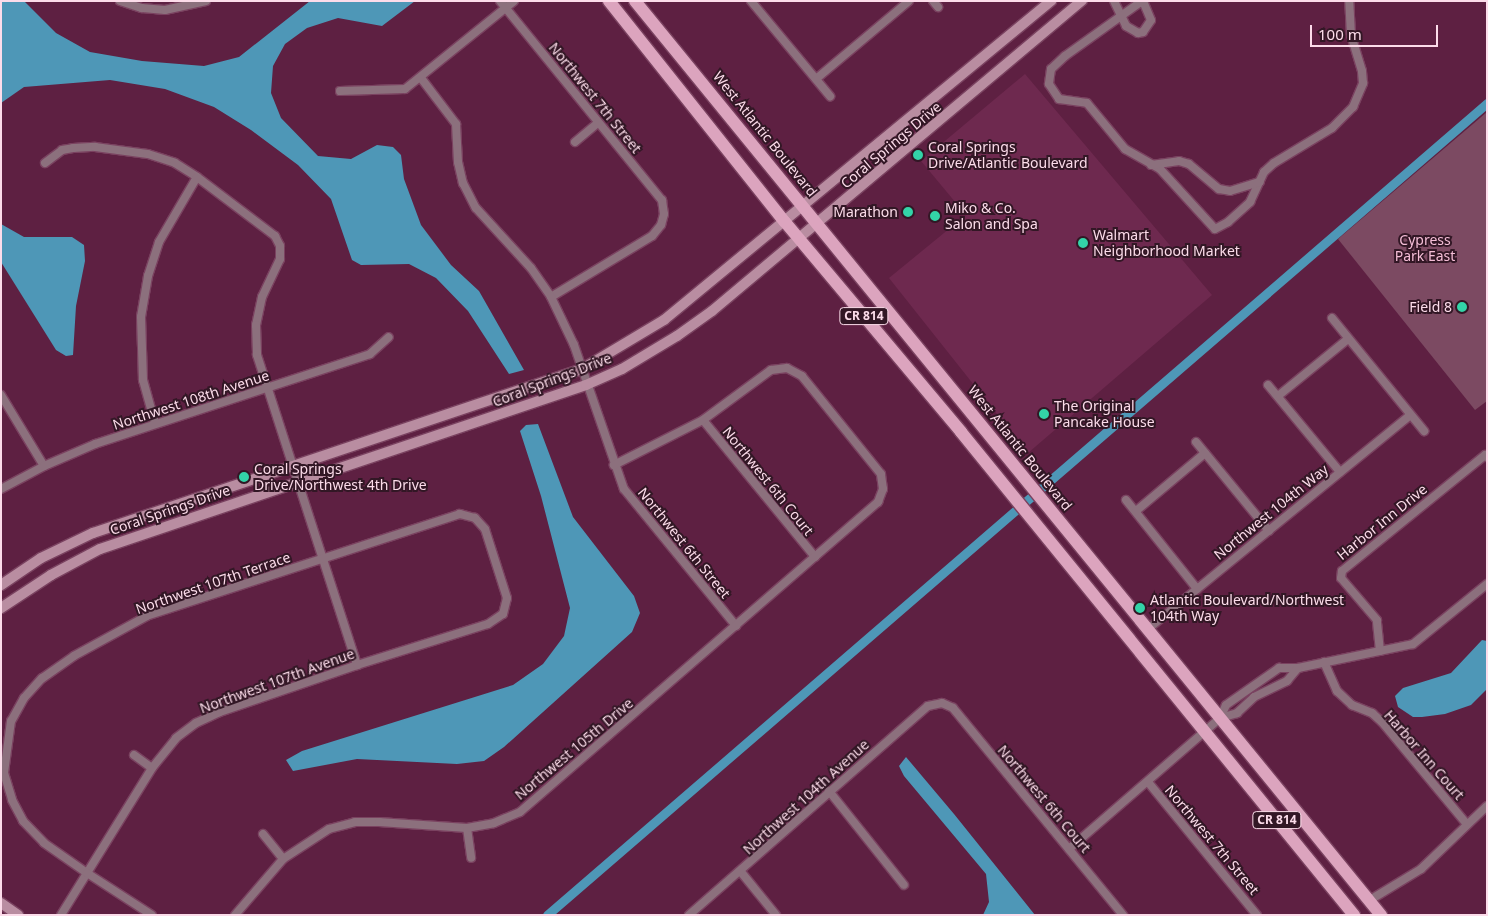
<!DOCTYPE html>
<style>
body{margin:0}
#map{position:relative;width:1488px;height:916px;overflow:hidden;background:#5e2042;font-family:"Noto Sans",sans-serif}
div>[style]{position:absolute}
.built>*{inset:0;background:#6e294f}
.green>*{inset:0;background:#7c4a62}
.water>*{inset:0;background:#4e97b7}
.canal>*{height:9px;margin:-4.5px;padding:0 4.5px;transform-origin:4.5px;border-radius:4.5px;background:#4e97b7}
.roads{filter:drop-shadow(1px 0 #7a4260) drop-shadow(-1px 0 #7a4260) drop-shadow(0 1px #7a4260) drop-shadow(0 -1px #7a4260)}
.street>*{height:8px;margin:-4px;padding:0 4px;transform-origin:4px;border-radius:4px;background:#8c707d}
.secondary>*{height:10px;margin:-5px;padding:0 5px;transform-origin:5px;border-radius:5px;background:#b98da1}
.primary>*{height:12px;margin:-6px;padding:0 6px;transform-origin:6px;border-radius:6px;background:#dca4be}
.dots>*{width:14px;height:14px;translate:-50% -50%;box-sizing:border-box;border:2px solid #321725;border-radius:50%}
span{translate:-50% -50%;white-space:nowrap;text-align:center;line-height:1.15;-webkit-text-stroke:4px #321725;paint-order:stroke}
.shield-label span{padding:1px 4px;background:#321725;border:1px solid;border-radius:4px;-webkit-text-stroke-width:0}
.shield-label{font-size:12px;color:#fcdcea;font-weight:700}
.street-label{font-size:14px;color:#fcdcea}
.poi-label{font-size:14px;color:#fcdcea}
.left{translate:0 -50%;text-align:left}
.right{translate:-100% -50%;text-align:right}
.park-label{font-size:14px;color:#f5bed7}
.frame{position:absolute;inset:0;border:2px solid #fcdcea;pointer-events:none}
.scale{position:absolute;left:1310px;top:25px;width:128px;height:22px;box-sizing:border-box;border:2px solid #fcdcea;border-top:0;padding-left:6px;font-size:15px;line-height:18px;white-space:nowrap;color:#fcdcea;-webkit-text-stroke:4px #321725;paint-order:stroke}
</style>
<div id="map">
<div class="built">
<div style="clip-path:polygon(1025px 74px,1212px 295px,1028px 453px,889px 278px,966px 215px,921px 161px)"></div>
</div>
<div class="green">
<div style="clip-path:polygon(1487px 112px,1487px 401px,1475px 410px,1338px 239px)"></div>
</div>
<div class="water">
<div style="clip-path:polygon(1px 1px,24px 1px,56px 33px,90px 52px,142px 61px,204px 66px,239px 57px,310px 1px,415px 1px,382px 26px,338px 18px,307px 28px,285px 44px,273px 66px,271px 93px,281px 118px,318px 156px,351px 159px,377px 145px,393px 147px,401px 155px,404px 179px,421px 225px,451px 265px,479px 291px,524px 370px,509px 374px,468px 311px,436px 278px,409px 264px,361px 265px,352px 260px,331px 199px,298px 165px,251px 130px,214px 107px,165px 89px,110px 80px,24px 87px,1px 103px)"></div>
<div style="clip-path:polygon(1px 224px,24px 237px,72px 237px,84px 245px,85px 261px,76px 306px,73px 355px,66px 356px,56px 350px,1px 262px)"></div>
<div style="clip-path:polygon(538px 424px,573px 517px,634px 596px,640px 613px,632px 632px,504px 747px,484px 761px,457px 764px,357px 759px,293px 771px,286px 760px,302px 751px,513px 685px,543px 664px,564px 636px,570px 608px,541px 496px,520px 431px,526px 425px)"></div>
<div style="clip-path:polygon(1482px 640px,1487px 641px,1487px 689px,1471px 705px,1445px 714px,1422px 717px,1413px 717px,1398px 707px,1395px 696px,1403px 688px,1451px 673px)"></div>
<div style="clip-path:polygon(906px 757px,954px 814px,1035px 915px,983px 915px,989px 902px,986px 874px,904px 776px,899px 766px)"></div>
</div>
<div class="canal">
<div style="left:547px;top:915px;width:1242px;rotate:-40.82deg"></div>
</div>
<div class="roads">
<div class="street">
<div style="left:120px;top:1px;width:23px;rotate:18deg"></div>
<div style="left:142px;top:8px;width:23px;rotate:5deg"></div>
<div style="left:165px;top:10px;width:42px;rotate:-12.4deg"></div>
<div style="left:500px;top:1px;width:257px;rotate:50.9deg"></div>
<div style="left:662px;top:200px;width:14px;rotate:82deg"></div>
<div style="left:664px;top:214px;width:11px;rotate:105deg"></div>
<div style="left:661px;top:225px;width:14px;rotate:129deg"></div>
<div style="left:652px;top:236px;width:118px;rotate:148.9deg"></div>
<div style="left:751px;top:1px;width:124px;rotate:50.3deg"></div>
<div style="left:933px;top:1px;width:8px;rotate:50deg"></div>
<div style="left:1114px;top:1px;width:28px;rotate:64deg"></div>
<div style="left:1126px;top:26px;width:14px;rotate:30deg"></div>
<div style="left:1138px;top:33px;width:5px;rotate:-11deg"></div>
<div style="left:1143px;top:32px;width:14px;rotate:-56deg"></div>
<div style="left:1151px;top:20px;width:21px;rotate:-113deg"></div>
<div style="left:1142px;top:1px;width:95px;rotate:144.5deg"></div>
<div style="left:1065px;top:56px;width:19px;rotate:137deg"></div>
<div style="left:1051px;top:69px;width:15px;rotate:98deg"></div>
<div style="left:1049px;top:84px;width:18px;rotate:56deg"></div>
<div style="left:1059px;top:99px;width:28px;rotate:8deg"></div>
<div style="left:1087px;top:103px;width:60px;rotate:50.4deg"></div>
<div style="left:1125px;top:149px;width:40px;rotate:29.7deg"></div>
<div style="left:1160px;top:169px;width:81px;rotate:47.5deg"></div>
<div style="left:1215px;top:229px;width:15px;rotate:-28deg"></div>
<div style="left:1228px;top:222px;width:30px;rotate:-42deg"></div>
<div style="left:1250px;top:202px;width:33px;rotate:-65deg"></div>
<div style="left:1264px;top:172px;width:13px;rotate:-42deg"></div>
<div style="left:1274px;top:163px;width:68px;rotate:-31.1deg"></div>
<div style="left:1332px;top:128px;width:30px;rotate:-45deg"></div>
<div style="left:1353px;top:107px;width:26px;rotate:-67deg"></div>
<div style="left:1363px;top:83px;width:12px;rotate:-95deg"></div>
<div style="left:1362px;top:71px;width:38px;rotate:-107deg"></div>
<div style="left:1351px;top:35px;width:34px;rotate:-93deg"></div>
<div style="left:421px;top:78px;width:58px;rotate:52.7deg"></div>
<div style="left:456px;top:124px;width:38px;rotate:87deg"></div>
<div style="left:458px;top:162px;width:22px;rotate:77deg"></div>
<div style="left:463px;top:183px;width:28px;rotate:63deg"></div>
<div style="left:476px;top:208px;width:81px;rotate:47.5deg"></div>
<div style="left:531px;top:268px;width:35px;rotate:55deg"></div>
<div style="left:551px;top:297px;width:53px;rotate:64.4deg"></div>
<div style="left:574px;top:345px;width:152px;rotate:70.9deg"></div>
<div style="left:624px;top:489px;width:177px;rotate:50.7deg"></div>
<div style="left:816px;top:79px;width:121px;rotate:-40deg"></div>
<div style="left:340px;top:91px;width:65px;rotate:-1.8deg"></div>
<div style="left:405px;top:89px;width:140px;rotate:-38.9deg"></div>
<div style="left:575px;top:142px;width:30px;rotate:-40deg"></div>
<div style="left:45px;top:163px;width:21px;rotate:-37deg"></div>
<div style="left:62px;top:150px;width:11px;rotate:-10deg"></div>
<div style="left:73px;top:148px;width:22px;rotate:-3deg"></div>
<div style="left:95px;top:147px;width:53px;rotate:7.5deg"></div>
<div style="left:148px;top:154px;width:28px;rotate:18deg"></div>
<div style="left:175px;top:163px;width:26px;rotate:32deg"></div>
<div style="left:197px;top:177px;width:98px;rotate:37.1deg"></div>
<div style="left:275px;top:236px;width:11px;rotate:63deg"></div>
<div style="left:280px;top:246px;width:13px;rotate:90deg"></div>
<div style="left:280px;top:259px;width:42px;rotate:115.3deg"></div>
<div style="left:262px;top:297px;width:29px;rotate:102deg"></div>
<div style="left:256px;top:325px;width:30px;rotate:88deg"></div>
<div style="left:257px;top:355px;width:326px;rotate:72.1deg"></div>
<div style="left:1151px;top:165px;width:28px;rotate:-8deg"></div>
<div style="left:1179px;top:161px;width:10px;rotate:17deg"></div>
<div style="left:1189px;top:164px;width:39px;rotate:40deg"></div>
<div style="left:1219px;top:189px;width:11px;rotate:10deg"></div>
<div style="left:1230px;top:191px;width:31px;rotate:-17deg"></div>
<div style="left:1332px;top:318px;width:146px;rotate:50.8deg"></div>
<div style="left:1268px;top:385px;width:113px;rotate:50.4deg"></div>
<div style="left:1px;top:395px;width:83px;rotate:58.8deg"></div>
<div style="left:1278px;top:396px;width:90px;rotate:-39.2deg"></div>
<div style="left:703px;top:420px;width:177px;rotate:50.7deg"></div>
<div style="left:155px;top:423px;width:45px;rotate:-105.6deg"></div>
<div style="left:143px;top:380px;width:63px;rotate:-91.8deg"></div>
<div style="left:141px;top:317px;width:42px;rotate:-80.3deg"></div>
<div style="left:148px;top:276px;width:36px;rotate:-72deg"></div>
<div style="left:159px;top:242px;width:75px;rotate:-59.7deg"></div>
<div style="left:1196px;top:442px;width:115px;rotate:50.6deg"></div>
<div style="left:1px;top:489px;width:49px;rotate:-28.1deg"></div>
<div style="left:44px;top:466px;width:56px;rotate:-23.3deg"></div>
<div style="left:95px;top:444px;width:289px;rotate:-18.1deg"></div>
<div style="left:370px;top:354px;width:25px;rotate:-42deg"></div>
<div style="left:1126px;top:500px;width:114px;rotate:51.4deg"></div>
<div style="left:1136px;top:511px;width:90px;rotate:-40deg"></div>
<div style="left:1148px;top:629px;width:338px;rotate:-39.2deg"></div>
<div style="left:1380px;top:651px;width:31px;rotate:-96deg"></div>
<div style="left:1377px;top:620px;width:55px;rotate:-130.6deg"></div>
<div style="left:1341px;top:578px;width:7px;rotate:-82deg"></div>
<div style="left:1342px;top:571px;width:184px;rotate:-39deg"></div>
<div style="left:1485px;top:455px;width:3px;rotate:45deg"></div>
<div style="left:1324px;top:662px;width:32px;rotate:66deg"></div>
<div style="left:1337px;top:691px;width:21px;rotate:43deg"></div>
<div style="left:1352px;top:705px;width:22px;rotate:22deg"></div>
<div style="left:1372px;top:713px;width:13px;rotate:42deg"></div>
<div style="left:1382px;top:722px;width:131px;rotate:50.3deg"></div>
<div style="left:1220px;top:718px;width:14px;rotate:-65deg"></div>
<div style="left:1226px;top:705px;width:65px;rotate:-34.9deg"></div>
<div style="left:1279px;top:668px;width:19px"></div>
<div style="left:1298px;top:668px;width:117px;rotate:-11.8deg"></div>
<div style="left:1413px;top:644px;width:95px;rotate:-39deg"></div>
<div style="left:134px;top:755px;width:22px;rotate:36deg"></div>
<div style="left:1148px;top:782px;width:172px;rotate:50.7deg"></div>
<div style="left:829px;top:791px;width:120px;rotate:51.4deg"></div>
<div style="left:467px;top:828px;width:30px;rotate:82deg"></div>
<div style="left:263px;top:834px;width:32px;rotate:51deg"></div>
<div style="left:1069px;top:849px;width:200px;rotate:-40.9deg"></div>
<div style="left:1220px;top:718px;width:18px;rotate:-16deg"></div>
<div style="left:1237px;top:713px;width:23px;rotate:-43deg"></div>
<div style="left:1254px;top:697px;width:37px;rotate:-26deg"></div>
<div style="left:1287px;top:681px;width:17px;rotate:-50deg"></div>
<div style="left:741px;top:872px;width:55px;rotate:50.9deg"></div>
<div style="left:1370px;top:900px;width:60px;rotate:-31.3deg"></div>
<div style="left:1421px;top:869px;width:91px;rotate:-43.7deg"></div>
<div style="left:61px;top:915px;width:173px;rotate:-58.2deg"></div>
<div style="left:152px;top:768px;width:38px;rotate:-51deg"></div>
<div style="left:176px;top:738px;width:25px;rotate:-37deg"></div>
<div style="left:196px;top:723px;width:26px;rotate:-25deg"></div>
<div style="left:220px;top:712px;width:145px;rotate:-18.9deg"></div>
<div style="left:357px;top:665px;width:137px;rotate:-17.4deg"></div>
<div style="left:488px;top:624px;width:18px;rotate:-34deg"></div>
<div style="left:503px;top:614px;width:16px;rotate:-76deg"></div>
<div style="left:507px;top:598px;width:72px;rotate:-107.7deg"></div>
<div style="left:485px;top:529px;width:15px;rotate:-132deg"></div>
<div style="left:475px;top:518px;width:16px;rotate:-165deg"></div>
<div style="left:460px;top:514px;width:329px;rotate:162deg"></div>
<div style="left:147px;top:616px;width:83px;rotate:151.3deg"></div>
<div style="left:74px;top:656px;width:39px;rotate:145deg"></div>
<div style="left:42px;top:678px;width:27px;rotate:132deg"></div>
<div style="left:24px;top:698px;width:26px;rotate:119deg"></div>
<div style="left:11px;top:721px;width:52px;rotate:97.7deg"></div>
<div style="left:4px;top:773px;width:28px;rotate:73deg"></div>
<div style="left:12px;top:800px;width:24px;rotate:62deg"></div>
<div style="left:23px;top:821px;width:30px;rotate:46deg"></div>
<div style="left:44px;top:843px;width:52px;rotate:34.9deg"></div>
<div style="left:87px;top:873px;width:77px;rotate:32.9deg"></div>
<div style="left:235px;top:915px;width:74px;rotate:-49.4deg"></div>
<div style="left:283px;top:859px;width:55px;rotate:-33.1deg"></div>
<div style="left:329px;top:829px;width:27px;rotate:-15deg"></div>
<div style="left:355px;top:822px;width:24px"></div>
<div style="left:379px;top:822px;width:88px;rotate:3.9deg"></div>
<div style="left:467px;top:828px;width:27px;rotate:-10deg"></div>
<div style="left:494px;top:823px;width:28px;rotate:-23deg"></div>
<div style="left:520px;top:812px;width:474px;rotate:-40.9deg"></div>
<div style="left:878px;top:502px;width:14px;rotate:-69deg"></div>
<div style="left:883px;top:489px;width:15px;rotate:-98deg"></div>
<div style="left:881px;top:474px;width:126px;rotate:-128.9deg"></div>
<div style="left:802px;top:376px;width:17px;rotate:-152deg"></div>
<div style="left:787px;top:368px;width:16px;rotate:173deg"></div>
<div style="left:771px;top:370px;width:84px;rotate:143.7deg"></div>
<div style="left:703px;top:420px;width:100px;rotate:153.2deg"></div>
<div style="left:689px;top:915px;width:317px;rotate:-41.2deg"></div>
<div style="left:928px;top:706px;width:14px;rotate:-12deg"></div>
<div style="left:942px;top:703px;width:12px;rotate:24deg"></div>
<div style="left:953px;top:708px;width:268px;rotate:50.6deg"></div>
</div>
<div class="secondary">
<div style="left:1px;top:585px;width:48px;rotate:-34deg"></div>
<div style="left:41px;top:558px;width:58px;rotate:-25.7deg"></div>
<div style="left:93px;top:533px;width:516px;rotate:-18.54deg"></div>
<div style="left:582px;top:369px;width:96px;rotate:-30.9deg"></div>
<div style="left:664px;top:320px;width:502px;rotate:-39.5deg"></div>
<div style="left:1px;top:608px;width:60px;rotate:-33.4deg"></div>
<div style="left:51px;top:575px;width:55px;rotate:-28deg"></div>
<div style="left:100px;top:549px;width:513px;rotate:-18.65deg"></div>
<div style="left:586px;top:385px;width:39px;rotate:-24deg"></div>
<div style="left:622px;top:369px;width:64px;rotate:-31deg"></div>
<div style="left:677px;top:336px;width:43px;rotate:-35.5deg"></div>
<div style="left:712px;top:311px;width:483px;rotate:-40deg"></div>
<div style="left:1px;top:903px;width:21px;rotate:35deg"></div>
</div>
<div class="primary">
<div style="left:609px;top:1px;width:283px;rotate:51.5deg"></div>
<div style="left:785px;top:222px;width:274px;rotate:50deg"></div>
<div style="left:961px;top:432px;width:623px;rotate:50.87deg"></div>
<div style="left:635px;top:1px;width:1180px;rotate:50.78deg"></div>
</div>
</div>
<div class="dots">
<div style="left:918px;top:155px;background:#33d4a8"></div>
<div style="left:908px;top:212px;background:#33d4a8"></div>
<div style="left:935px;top:216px;background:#33d4a8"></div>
<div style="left:1083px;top:243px;background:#33d4a8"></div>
<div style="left:1462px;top:307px;background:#33d4a8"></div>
<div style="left:1044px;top:414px;background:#33d4a8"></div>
<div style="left:244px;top:477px;background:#33d4a8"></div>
<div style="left:1140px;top:608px;background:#33d4a8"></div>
</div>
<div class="shield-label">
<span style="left:864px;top:316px">CR 814</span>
<span style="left:1277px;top:820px">CR 814</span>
</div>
<div class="street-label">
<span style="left:595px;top:98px;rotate:51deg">Northwest 7th Street</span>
<span style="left:765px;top:134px;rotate:51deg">West Atlantic Boulevard</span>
<span style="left:891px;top:145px;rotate:-40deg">Coral Springs Drive</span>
<span style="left:552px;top:380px;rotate:-21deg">Coral Springs Drive</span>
<span style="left:191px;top:400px;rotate:-18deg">Northwest 108th Avenue</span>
<span style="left:1020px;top:448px;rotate:51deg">West Atlantic Boulevard</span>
<span style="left:768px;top:481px;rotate:51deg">Northwest 6th Court</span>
<span style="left:170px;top:510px;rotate:-19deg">Coral Springs Drive</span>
<span style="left:1271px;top:512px;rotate:-39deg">Northwest 104th Way</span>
<span style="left:1382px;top:522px;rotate:-39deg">Harbor Inn Drive</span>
<span style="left:684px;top:543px;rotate:51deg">Northwest 6th Street</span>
<span style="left:213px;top:583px;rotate:-19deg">Northwest 107th Terrace</span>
<span style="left:277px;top:681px;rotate:-20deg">Northwest 107th Avenue</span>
<span style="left:574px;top:749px;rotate:-40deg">Northwest 105th Drive</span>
<span style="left:1424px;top:755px;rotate:49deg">Harbor Inn Court</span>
<span style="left:806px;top:797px;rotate:-42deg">Northwest 104th Avenue</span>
<span style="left:1044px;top:799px;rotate:50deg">Northwest 6th Court</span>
<span style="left:1212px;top:840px;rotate:50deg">Northwest 7th Street</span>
</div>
<div class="poi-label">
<span class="left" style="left:928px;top:155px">Coral Springs<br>Drive/Atlantic Boulevard</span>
<span class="left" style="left:945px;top:216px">Miko &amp; Co.<br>Salon and Spa</span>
<span class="right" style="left:898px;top:212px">Marathon</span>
<span class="left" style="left:1093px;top:243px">Walmart<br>Neighborhood Market</span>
<span class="right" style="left:1452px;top:307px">Field 8</span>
<span class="left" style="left:1054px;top:414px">The Original<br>Pancake House</span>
<span class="left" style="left:254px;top:477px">Coral Springs<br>Drive/Northwest 4th Drive</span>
<span class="left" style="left:1150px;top:608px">Atlantic Boulevard/Northwest<br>104th Way</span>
</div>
<div class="park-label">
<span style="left:1425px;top:248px">Cypress<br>Park East</span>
</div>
<div class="frame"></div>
<div class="scale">100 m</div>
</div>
